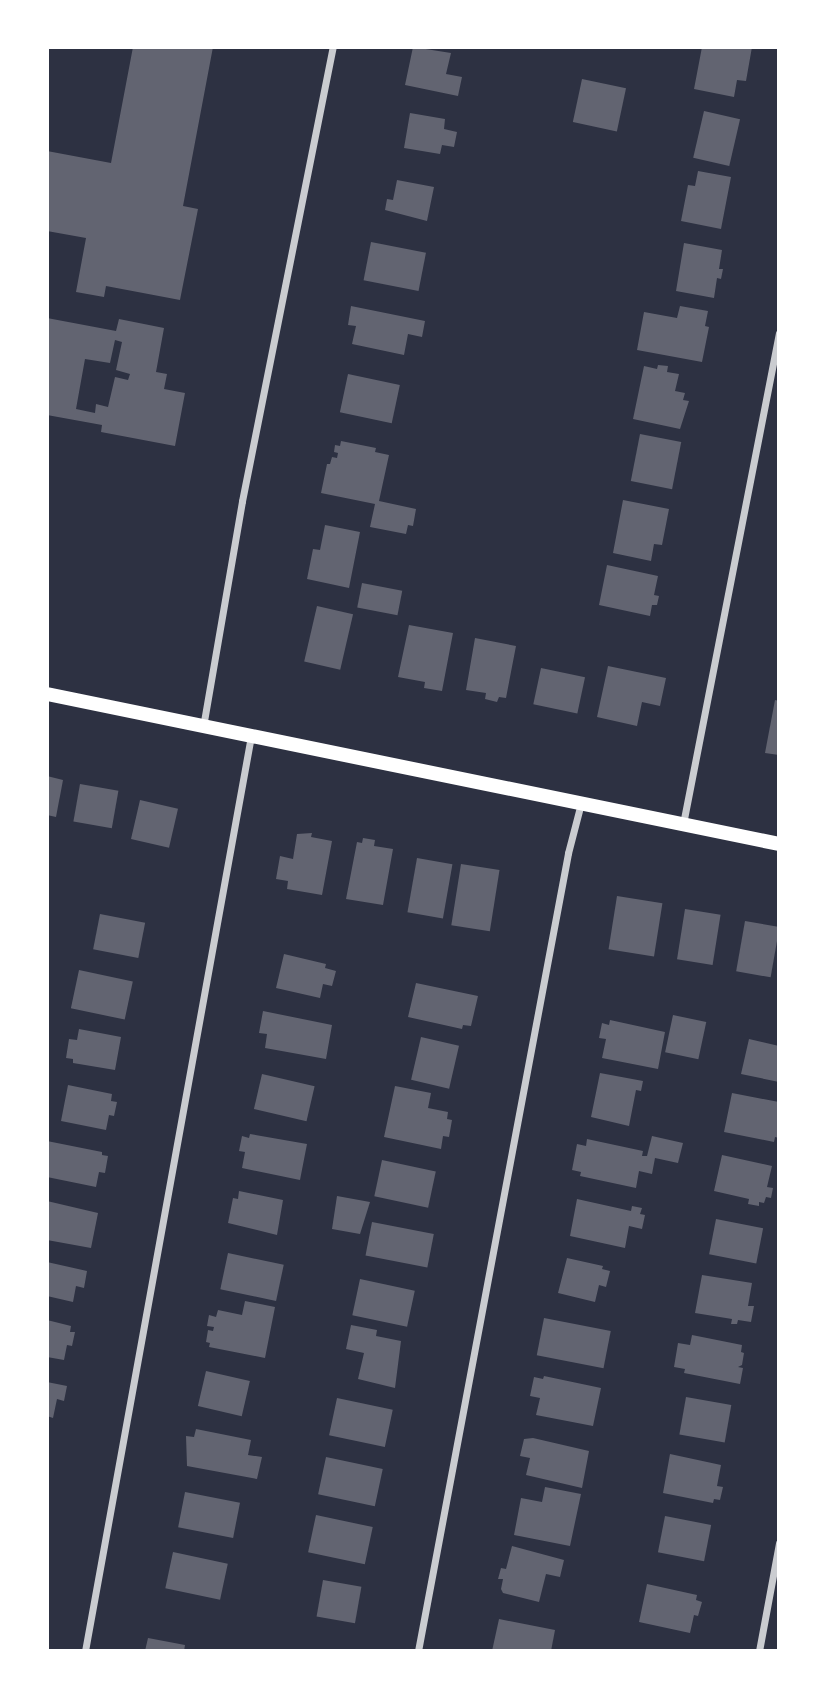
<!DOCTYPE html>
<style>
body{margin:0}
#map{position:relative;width:826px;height:1698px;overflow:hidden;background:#2d3142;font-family:Rubik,sans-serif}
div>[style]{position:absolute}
.building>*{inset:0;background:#626471;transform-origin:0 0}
.minor>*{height:7px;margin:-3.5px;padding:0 3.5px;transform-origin:3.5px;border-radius:3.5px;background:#caccd0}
.secondary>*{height:14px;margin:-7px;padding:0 7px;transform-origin:7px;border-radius:7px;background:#fff}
span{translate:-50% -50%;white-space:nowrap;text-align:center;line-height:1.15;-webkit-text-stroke:5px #fff;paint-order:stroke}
.frame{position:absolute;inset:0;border:49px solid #fff;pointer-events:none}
</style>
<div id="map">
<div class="building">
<div style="clip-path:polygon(133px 47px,213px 47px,183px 206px,198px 209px,180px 300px,106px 286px,104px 297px,76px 292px,86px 238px,47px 231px,47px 151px,111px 163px)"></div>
<div style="clip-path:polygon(413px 47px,451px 53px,446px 74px,462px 77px,458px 96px,405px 85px)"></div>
<div style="clip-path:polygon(702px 47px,752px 47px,746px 81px,737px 80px,734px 97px,694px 89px)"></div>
<div style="left:582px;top:79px;width:45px;height:44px;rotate:12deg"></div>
<div style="left:704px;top:111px;width:37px;height:48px;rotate:13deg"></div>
<div style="clip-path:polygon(410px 113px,445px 119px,444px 129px,457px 132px,454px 147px,442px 145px,440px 154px,404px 148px)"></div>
<div style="clip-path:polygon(698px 171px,731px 177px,721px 229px,681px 221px,688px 185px,695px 186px)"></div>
<div style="clip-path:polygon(397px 180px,434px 187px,427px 221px,385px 210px,387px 199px,393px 200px)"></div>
<div style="left:371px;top:242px;width:56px;height:39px;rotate:11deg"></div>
<div style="clip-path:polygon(684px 243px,722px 250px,719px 269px,723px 269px,721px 279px,717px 278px,714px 298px,676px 291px)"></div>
<div style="clip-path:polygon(351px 306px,425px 321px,422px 337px,408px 334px,404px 355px,352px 344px,356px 326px,348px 325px)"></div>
<div style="clip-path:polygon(680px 306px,708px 311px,705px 326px,709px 327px,702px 362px,637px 350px,644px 312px,677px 318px)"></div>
<div style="clip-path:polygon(evenodd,47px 318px,116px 331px,119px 319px,164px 328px,156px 372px,167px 374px,164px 389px,185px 393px,175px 446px,101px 432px,102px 425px,47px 415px,47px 318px,115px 340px,122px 342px,116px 370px,130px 374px,128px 380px,115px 377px,108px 407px,96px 404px,95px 413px,76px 409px,85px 359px,110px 363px,115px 340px)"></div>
<div style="clip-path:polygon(658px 365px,668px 366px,667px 372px,679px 374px,675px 391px,685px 393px,683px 400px,689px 401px,680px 429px,633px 419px,644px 366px,657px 369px)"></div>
<div style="left:348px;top:374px;width:53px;height:39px;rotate:12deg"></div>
<div style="left:640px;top:434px;width:42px;height:48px;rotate:11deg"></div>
<div style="clip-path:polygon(341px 441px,376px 448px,375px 452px,389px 455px,379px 501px,416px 509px,413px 526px,408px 525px,406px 534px,370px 527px,375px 504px,321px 493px,327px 464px,330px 464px,332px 457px,337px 458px,338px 453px,334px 452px,335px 445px,340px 446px)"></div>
<div style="clip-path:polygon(623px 500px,669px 509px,662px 545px,654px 544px,651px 561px,613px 553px)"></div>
<div style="clip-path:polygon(325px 525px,360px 532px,349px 588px,307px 579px,313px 549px,320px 550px)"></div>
<div style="clip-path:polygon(607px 565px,658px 576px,654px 595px,659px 596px,657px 605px,652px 605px,650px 616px,599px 605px)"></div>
<div style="left:362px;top:583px;width:41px;height:25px;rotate:11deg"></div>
<div style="left:317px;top:606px;width:37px;height:57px;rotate:13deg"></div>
<div style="clip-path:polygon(409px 625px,453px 633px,442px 691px,424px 688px,425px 682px,398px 677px)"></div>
<div style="clip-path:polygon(475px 638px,516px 646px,506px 698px,499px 697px,497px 702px,485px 699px,486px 693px,466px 690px)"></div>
<div style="clip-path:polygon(608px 666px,666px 678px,660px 706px,642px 702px,637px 726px,597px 717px)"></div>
<div style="left:541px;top:668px;width:45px;height:37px;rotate:12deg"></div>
<div style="clip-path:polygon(775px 700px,779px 701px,779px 755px,765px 753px)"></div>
<div style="clip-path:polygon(47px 776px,63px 780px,56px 817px,47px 815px)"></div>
<div style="left:80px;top:784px;width:39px;height:38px;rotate:10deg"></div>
<div style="left:140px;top:800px;width:39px;height:40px;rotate:13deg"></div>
<div style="clip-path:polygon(312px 833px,311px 837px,332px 841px,322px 895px,287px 889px,288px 881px,276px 879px,280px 856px,293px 859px,297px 834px)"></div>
<div style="clip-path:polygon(363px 838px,375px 840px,374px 846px,393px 849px,383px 905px,346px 899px,357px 842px,362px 843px)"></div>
<div style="left:417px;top:858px;width:36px;height:55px;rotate:10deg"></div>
<div style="left:461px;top:864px;width:39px;height:62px;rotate:9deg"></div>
<div style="left:617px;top:896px;width:46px;height:54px;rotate:9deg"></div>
<div style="left:685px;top:909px;width:36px;height:51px;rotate:9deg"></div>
<div style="left:100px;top:914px;width:46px;height:36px;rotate:11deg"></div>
<div style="left:745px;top:921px;width:35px;height:51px;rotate:10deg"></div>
<div style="clip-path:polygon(284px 954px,326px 964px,325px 968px,336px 971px,332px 986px,323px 984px,320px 998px,276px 988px)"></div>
<div style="left:79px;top:970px;width:55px;height:39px;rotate:12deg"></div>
<div style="clip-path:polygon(416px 983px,478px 996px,471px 1026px,463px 1025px,462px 1029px,408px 1017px)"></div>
<div style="clip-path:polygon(263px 1011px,332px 1025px,326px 1059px,265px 1048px,267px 1034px,259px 1033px)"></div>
<div style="left:673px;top:1015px;width:34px;height:38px;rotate:12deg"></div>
<div style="clip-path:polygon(610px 1020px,665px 1032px,658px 1069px,602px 1058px,606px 1039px,599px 1038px,602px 1023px,609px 1025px)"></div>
<div style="clip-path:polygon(79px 1029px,121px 1037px,115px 1070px,73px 1063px,73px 1059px,66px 1058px,69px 1039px,77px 1040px)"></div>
<div style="left:421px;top:1037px;width:39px;height:44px;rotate:13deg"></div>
<div style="clip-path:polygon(749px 1039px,779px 1046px,779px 1082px,741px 1074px)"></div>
<div style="clip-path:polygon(600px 1073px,643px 1081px,641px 1091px,636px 1090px,629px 1126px,591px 1117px)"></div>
<div style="left:262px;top:1074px;width:54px;height:36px;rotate:13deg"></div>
<div style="clip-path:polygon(68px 1085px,112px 1094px,111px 1101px,117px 1102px,114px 1116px,109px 1115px,106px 1130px,61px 1121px)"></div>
<div style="clip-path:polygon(395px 1086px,431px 1093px,428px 1108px,448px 1112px,447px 1119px,452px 1120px,449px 1137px,443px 1136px,441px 1149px,384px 1137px)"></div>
<div style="clip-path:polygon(732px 1093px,779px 1102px,779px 1138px,775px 1137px,774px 1142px,724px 1132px)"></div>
<div style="clip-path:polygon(250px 1134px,307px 1144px,300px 1180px,242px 1168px,245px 1152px,239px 1151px,242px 1136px,249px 1138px)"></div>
<div style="clip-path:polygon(652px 1136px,683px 1143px,678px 1163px,655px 1158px,652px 1174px,639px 1171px,636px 1188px,580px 1176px,581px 1172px,572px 1170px,577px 1144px,586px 1146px,587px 1139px,643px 1151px,642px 1156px,647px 1156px)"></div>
<div style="clip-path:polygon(47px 1141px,102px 1152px,102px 1155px,108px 1156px,105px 1173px,99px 1172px,96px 1187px,47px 1177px)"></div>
<div style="clip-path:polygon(722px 1155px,772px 1166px,767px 1187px,773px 1188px,771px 1198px,766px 1197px,764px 1203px,759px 1202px,759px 1206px,748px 1204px,749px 1199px,714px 1191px)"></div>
<div style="left:382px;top:1160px;width:55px;height:37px;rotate:12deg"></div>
<div style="clip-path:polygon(239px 1191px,283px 1200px,277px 1235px,228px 1223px,233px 1198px,238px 1199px)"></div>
<div style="clip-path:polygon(337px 1196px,370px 1202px,360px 1234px,332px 1229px)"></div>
<div style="clip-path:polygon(577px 1199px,631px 1211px,632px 1206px,642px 1208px,640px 1214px,645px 1215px,642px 1229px,629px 1226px,625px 1248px,570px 1236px)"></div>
<div style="clip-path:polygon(47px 1201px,98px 1213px,91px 1248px,47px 1240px)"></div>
<div style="left:716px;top:1219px;width:48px;height:36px;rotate:11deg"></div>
<div style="left:372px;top:1222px;width:63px;height:34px;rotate:11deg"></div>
<div style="left:228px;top:1253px;width:57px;height:37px;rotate:12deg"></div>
<div style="clip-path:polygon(567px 1258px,603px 1266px,602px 1269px,610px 1271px,606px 1287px,599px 1285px,595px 1302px,558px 1293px)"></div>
<div style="clip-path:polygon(47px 1262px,87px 1271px,84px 1288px,76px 1286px,73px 1302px,47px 1296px)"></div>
<div style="clip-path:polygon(702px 1275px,752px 1283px,748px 1306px,754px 1306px,751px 1322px,738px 1320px,737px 1324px,731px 1324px,732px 1319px,695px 1313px)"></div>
<div style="left:360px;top:1279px;width:56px;height:37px;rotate:12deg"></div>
<div style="clip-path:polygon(245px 1301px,275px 1307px,265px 1358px,209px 1347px,210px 1343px,206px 1342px,208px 1330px,213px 1331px,214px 1327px,207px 1326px,209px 1315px,216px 1317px,218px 1310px,242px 1315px)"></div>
<div style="left:544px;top:1318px;width:68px;height:38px;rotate:11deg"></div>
<div style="clip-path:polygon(47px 1320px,71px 1326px,70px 1332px,75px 1332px,72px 1346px,67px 1345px,64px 1360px,47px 1357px)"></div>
<div style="clip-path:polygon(351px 1325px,377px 1330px,376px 1336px,401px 1341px,395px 1388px,358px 1379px,364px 1353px,346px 1349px)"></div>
<div style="clip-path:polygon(692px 1335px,742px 1345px,741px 1352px,744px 1353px,742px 1365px,738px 1367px,743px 1368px,740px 1384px,684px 1373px,685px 1369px,674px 1367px,678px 1343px,690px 1345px)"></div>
<div style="left:206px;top:1371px;width:45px;height:36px;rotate:13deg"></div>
<div style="clip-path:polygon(544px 1376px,601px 1388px,593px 1426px,536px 1415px,540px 1398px,530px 1396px,534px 1377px,543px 1379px)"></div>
<div style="clip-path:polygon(47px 1382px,67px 1386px,64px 1401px,57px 1399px,53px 1418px,47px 1416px)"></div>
<div style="left:686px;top:1397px;width:46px;height:38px;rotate:10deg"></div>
<div style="left:337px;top:1398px;width:57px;height:38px;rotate:12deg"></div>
<div style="clip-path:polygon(196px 1429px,251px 1440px,248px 1455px,262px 1457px,257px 1479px,187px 1466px,186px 1436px,194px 1437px)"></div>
<div style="clip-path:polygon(533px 1438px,589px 1451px,582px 1488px,526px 1475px,530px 1458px,520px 1456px,524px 1439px)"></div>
<div style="clip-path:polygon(670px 1454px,721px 1465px,717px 1486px,723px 1487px,720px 1500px,714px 1499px,713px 1503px,663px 1493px)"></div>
<div style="left:326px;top:1457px;width:58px;height:38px;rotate:12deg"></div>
<div style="clip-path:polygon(545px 1487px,581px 1494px,570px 1546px,514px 1535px,521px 1498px,542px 1502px)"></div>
<div style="left:185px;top:1492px;width:56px;height:36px;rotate:11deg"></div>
<div style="left:316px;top:1515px;width:58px;height:38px;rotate:12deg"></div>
<div style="left:665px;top:1516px;width:47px;height:37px;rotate:11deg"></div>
<div style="clip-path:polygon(512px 1546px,564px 1560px,560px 1577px,546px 1574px,539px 1602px,503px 1593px,501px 1589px,503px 1579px,498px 1579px,501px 1568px,506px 1569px)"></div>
<div style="left:173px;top:1552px;width:56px;height:37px;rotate:12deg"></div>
<div style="left:323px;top:1580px;width:39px;height:37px;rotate:10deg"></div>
<div style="clip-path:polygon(647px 1584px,697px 1595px,696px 1600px,702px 1602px,698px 1616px,694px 1615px,690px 1633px,639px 1622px)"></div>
<div style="clip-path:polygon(499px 1619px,555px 1630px,551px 1651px,492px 1651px)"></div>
<div style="clip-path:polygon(148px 1638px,185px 1645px,184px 1651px,145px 1651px)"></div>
</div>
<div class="minor">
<div style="left:203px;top:727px;width:229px;rotate:-80.2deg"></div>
<div style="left:242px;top:501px;width:463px;rotate:-78.7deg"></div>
<div style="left:683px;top:824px;width:500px;rotate:-78.94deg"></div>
<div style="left:85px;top:1651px;width:930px;rotate:-79.72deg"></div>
<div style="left:418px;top:1651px;width:812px;rotate:-79.35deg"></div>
<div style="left:568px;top:853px;width:52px;rotate:-75.4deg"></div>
<div style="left:759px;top:1651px;width:110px;rotate:-79.5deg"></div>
</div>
<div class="secondary">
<div style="left:47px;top:694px;width:747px;rotate:11.58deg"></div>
</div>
<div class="frame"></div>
</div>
